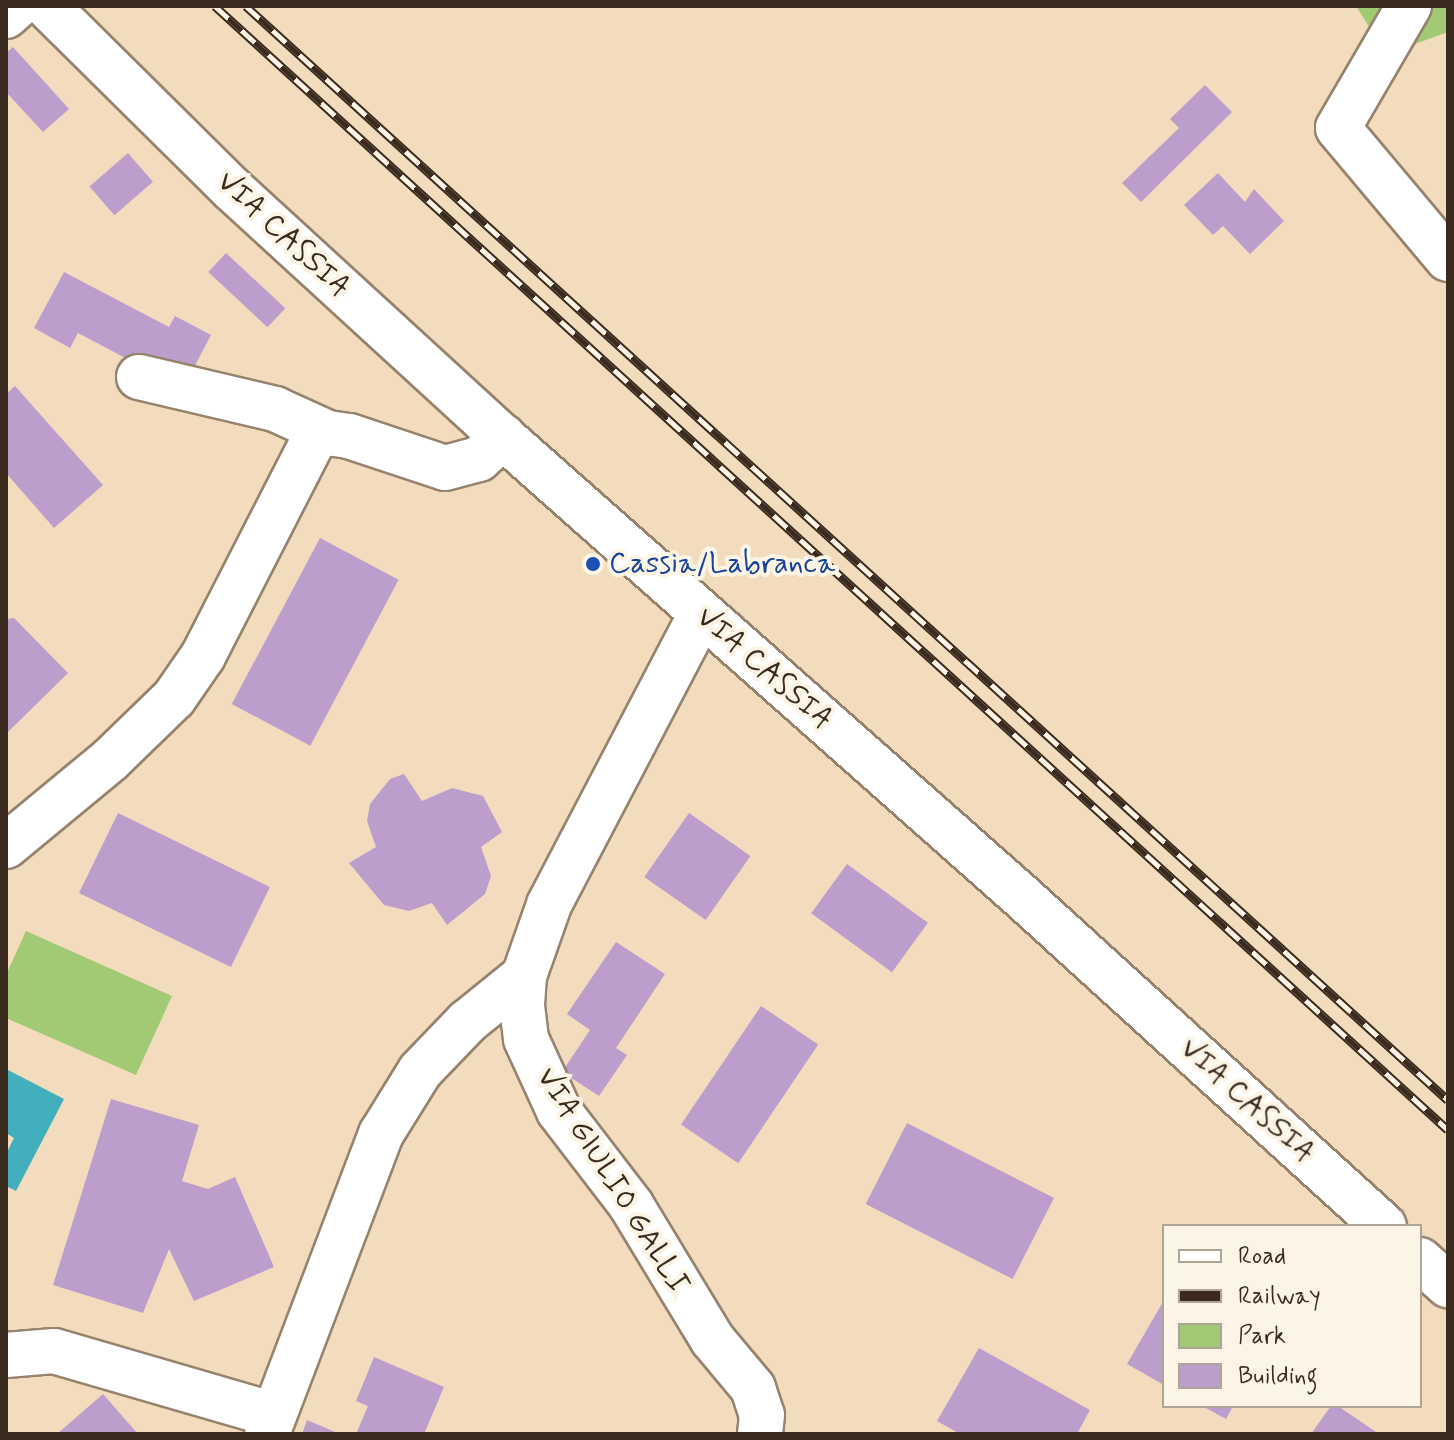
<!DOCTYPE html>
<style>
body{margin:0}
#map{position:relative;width:1454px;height:1440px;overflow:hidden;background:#f2dcbd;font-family:Mynerve,sans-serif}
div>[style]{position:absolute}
.green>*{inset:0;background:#a2c974}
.water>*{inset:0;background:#41b0bc}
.building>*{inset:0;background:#bc9ecd;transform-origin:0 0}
.roads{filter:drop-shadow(2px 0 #96836e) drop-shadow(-2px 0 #96836e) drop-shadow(0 2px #96836e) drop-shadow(0 -2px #96836e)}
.minor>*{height:44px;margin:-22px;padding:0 22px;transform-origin:22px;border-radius:22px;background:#fff}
.major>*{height:44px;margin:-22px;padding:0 22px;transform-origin:22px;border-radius:22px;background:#fff}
.rail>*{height:9px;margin-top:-4.5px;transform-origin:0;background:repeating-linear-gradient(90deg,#fcf5e5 0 18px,#3b2a1e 0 36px);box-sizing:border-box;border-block:2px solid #3b2a1e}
.dots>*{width:22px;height:22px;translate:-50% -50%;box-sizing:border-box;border:4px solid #fcf5e5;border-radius:50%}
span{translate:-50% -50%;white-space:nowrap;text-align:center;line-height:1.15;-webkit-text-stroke:8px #fcf5e5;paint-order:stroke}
.street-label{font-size:30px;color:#3b2a1e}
.transit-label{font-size:30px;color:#164399}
.left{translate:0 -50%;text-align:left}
.frame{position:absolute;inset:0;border:8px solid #3b2a1e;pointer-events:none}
.legend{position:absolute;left:1162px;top:1224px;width:260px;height:184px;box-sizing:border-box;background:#fcf5e5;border:2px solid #afa495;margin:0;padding:10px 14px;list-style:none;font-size:24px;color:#3b2a1e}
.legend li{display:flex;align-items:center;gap:16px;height:40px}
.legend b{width:40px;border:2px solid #afa495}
</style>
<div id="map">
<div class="green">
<div style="clip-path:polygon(1356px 6px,1448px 6px,1448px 32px,1415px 44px,1375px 36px)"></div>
<div style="clip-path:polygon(26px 931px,172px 996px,136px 1075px,6px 1018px,6px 975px)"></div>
</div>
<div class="water">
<div style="clip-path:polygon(6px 1069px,64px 1099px,16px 1191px,6px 1186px,6px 1154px,14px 1138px,6px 1133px)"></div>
</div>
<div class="building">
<div style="clip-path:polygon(13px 47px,69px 109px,43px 132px,6px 92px,6px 53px)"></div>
<div style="clip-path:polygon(1205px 85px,1232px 112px,1141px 202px,1122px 183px,1179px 128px,1170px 119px)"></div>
<div style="left:128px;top:153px;width:38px;height:51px;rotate:49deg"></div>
<div style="clip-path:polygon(1218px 173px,1245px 202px,1254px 189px,1284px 221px,1250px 254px,1223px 226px,1213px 235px,1184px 205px)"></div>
<div style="left:226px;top:253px;width:81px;height:26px;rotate:43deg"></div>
<div style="clip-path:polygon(64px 272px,169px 327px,175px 316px,211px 335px,190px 375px,155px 357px,148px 370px,78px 333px,70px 348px,34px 328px)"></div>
<div style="clip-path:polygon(15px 386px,103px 485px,54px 528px,6px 473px,6px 394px)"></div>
<div style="left:320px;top:538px;width:89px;height:188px;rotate:28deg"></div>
<div style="clip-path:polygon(14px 618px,68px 673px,6px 734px,6px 619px)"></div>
<div style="clip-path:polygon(404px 774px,422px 801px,452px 788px,483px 796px,502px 832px,481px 847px,491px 876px,485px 894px,447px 925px,432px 903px,409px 911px,384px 905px,349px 863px,376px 847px,367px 821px,370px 804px,390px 779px)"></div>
<div style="left:118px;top:813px;width:169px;height:89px;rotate:26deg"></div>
<div style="left:689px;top:813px;width:75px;height:78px;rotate:35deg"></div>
<div style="left:847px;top:864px;width:100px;height:61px;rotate:36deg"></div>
<div style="clip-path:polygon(616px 942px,665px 974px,616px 1048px,627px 1055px,599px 1096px,562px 1072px,590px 1030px,567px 1014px)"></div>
<div style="left:761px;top:1006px;width:69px;height:143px;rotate:34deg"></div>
<div style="clip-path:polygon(111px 1099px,199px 1125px,182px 1181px,208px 1189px,235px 1177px,274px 1267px,194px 1301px,169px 1249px,143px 1313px,53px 1285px)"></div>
<div style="left:907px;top:1123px;width:165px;height:91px;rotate:27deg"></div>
<div style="clip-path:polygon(1164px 1300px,1164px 1385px,1127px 1364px)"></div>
<div style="clip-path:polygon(979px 1348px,1090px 1410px,1077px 1434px,960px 1434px,937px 1421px)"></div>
<div style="clip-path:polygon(374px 1357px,444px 1387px,424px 1434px,356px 1434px,368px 1406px,356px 1401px)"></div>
<div style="clip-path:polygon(103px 1394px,138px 1434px,57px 1434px)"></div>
<div style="clip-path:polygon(1202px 1406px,1233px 1406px,1226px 1419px)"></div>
<div style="clip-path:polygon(1331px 1406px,1338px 1406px,1379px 1434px,1311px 1434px)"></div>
<div style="clip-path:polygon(307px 1420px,340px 1434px,302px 1434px)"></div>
</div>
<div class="roads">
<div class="minor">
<div style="left:1409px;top:6px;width:141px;rotate:120.2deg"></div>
<div style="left:1338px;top:128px;width:171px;rotate:50deg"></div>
<div style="left:6px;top:16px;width:15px;rotate:-42deg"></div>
<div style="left:139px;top:377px;width:140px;rotate:13.2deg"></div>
<div style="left:275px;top:409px;width:58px;rotate:24.4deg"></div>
<div style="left:701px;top:614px;width:328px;rotate:117.6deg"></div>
<div style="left:549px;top:905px;width:75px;rotate:109.4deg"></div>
<div style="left:524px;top:976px;width:30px;rotate:94deg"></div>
<div style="left:522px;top:1006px;width:33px;rotate:83deg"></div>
<div style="left:526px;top:1039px;width:79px;rotate:65.4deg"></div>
<div style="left:559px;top:1111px;width:118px;rotate:52.5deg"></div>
<div style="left:631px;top:1205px;width:157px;rotate:58.8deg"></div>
<div style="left:712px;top:1339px;width:64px;rotate:50.1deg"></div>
<div style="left:753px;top:1388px;width:28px;rotate:72deg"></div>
<div style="left:762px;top:1415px;width:19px;rotate:96deg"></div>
<div style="left:6px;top:846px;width:135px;rotate:-39.6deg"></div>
<div style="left:110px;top:760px;width:89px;rotate:-44.1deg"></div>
<div style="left:174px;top:698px;width:51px;rotate:-55.4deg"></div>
<div style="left:203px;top:656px;width:244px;rotate:-62.9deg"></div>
<div style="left:314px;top:439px;width:15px;rotate:-23deg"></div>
<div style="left:328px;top:433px;width:21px;rotate:8deg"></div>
<div style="left:349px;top:436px;width:101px;rotate:18.4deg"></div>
<div style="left:445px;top:468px;width:35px;rotate:-15deg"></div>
<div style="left:479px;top:459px;width:33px;rotate:-43deg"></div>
<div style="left:6px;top:1355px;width:48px;rotate:-4.8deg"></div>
<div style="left:54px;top:1351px;width:229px;rotate:16.2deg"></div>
<div style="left:267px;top:1434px;width:321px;rotate:-69.2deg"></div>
<div style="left:381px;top:1134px;width:74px;rotate:-58.2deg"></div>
<div style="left:420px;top:1071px;width:68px;rotate:-46.2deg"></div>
<div style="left:467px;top:1022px;width:73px;rotate:-38.9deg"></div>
</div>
<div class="major">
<div style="left:47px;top:6px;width:260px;rotate:44.7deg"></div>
<div style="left:232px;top:189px;width:367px;rotate:42.5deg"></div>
<div style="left:503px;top:437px;width:691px;rotate:41.54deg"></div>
<div style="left:1020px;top:895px;width:492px;rotate:42.3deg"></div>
<div style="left:1420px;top:1260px;width:38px;rotate:42deg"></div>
</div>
</div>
<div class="rail">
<div style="left:215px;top:6px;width:1668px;rotate:42.35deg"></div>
<div style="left:246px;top:6px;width:1625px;rotate:42.31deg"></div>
</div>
<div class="dots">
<div style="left:593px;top:564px;background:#1a4fb4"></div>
</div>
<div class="street-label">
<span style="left:283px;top:235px;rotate:43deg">VIA CASSIA</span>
<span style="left:764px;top:669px;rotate:41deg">VIA CASSIA</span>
<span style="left:1247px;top:1101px;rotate:42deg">VIA CASSIA</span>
<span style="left:612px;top:1181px;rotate:58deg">VIA GIULIO GALLI</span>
</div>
<div class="transit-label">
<span class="left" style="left:609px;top:564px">Cassia/Labranca</span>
</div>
<div class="frame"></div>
<ul class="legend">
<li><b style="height:10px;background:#fff"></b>Road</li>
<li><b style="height:10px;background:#3b2a1e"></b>Railway</li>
<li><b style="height:22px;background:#a2c974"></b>Park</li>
<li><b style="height:22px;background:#bc9ecd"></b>Building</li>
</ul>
</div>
